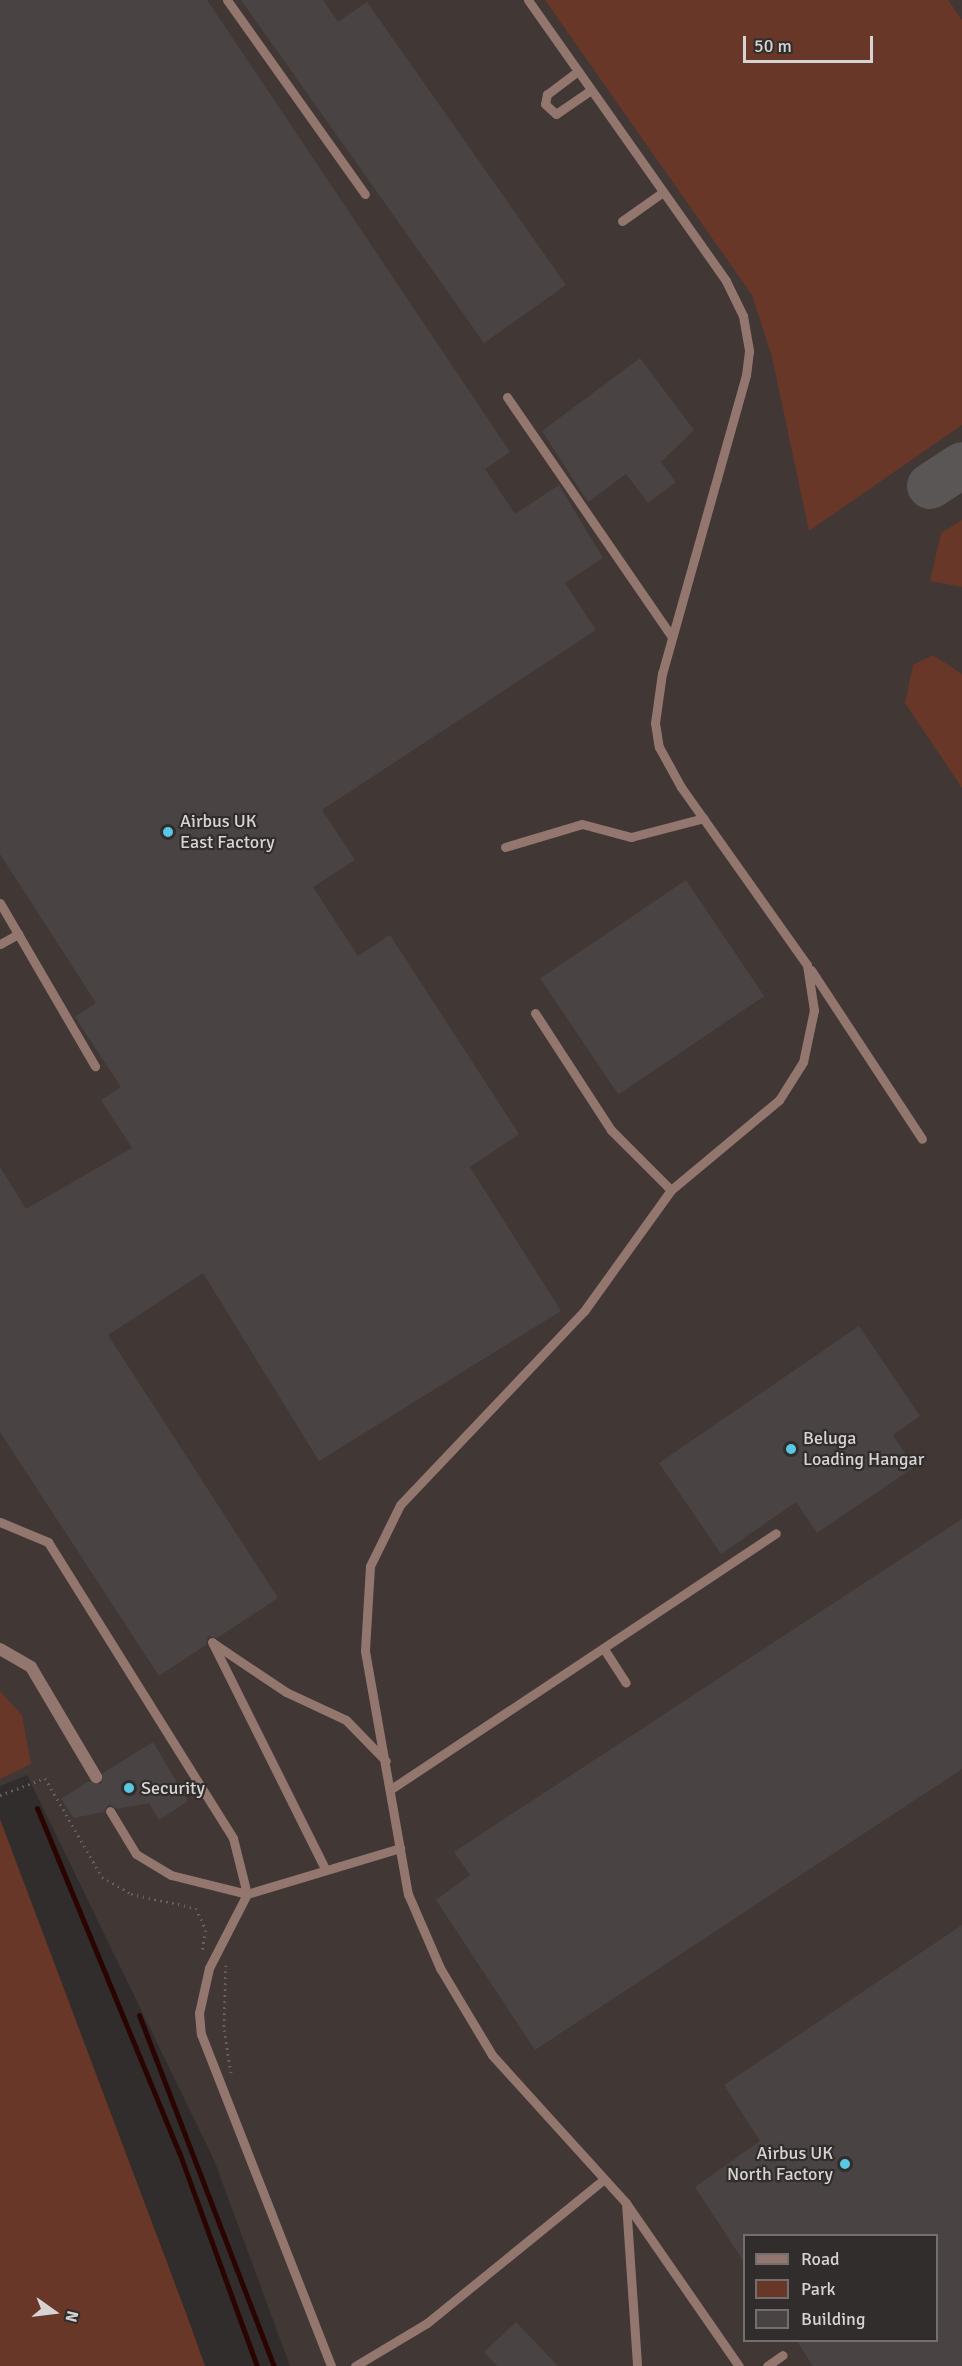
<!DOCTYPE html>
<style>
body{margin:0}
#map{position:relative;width:962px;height:2366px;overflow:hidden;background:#312d2c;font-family:Signika,sans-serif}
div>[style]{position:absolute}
.built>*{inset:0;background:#413735}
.green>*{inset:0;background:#683728}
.stream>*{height:5px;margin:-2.5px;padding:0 2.5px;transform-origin:2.5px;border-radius:2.5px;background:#2a0400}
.taxiway>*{height:46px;margin:-23px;padding:0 23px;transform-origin:23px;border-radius:23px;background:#5a5656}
.building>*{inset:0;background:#494443;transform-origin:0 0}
.path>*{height:3px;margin-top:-1.5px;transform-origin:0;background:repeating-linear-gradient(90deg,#646160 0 1.5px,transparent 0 6px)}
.lane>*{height:9px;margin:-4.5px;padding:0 4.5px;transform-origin:4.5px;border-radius:4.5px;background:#93766e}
.street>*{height:12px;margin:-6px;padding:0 6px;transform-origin:6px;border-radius:6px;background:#93766e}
.dots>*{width:16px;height:16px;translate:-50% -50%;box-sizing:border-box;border:3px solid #312d2c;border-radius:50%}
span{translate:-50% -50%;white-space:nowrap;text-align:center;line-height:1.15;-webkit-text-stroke:4.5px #312d2c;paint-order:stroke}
.poi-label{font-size:18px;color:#d6d3d3}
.left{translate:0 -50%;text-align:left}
.right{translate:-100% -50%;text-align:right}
.legend{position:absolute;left:743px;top:2234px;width:195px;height:108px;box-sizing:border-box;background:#312d2c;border:2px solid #736f6f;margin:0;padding:8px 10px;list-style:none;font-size:18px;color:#d6d3d3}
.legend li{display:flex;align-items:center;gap:12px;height:30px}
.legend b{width:30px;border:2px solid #736f6f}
.north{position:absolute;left:24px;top:2282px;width:60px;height:60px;-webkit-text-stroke:4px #312d2c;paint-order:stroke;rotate:104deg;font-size:16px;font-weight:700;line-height:24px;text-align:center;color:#d6d3d3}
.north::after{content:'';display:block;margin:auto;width:21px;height:27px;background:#d6d3d3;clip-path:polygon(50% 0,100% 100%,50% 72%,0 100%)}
.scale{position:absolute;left:743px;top:36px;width:130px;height:27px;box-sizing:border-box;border:3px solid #d6d3d3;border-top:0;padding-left:8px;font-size:18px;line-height:21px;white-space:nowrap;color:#d6d3d3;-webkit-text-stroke:4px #312d2c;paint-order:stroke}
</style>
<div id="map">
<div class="built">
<div style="clip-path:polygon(evenodd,0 0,962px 0,962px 2366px,290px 2366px,214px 2160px,27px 1775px,0 1786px,0 0,744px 2236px,936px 2236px,936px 2340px,744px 2340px,744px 2236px)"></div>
</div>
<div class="green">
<div style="clip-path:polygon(545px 0,948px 0,962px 20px,962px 425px,809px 531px,772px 357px,752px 295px)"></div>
<div style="clip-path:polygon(962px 520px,962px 587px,930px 581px,941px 533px)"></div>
<div style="clip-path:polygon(933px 655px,962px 674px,962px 788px,905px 703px,913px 665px)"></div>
<div style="clip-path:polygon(0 1691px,22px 1715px,31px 1764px,0 1779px)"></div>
<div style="clip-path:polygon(0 1819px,186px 2313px,205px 2366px,0 2366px)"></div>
</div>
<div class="stream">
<div style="left:37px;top:1808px;width:372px;rotate:67.6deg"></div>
<div style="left:179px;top:2152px;width:228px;rotate:70deg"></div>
<div style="left:139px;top:2015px;width:376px;rotate:69deg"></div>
</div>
<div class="taxiway">
<div style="left:930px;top:486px;width:38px;rotate:-33deg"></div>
</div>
<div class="building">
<div style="clip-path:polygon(0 0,207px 0,510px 452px,485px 469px,515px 514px,559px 485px,603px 558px,565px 583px,596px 630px,322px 810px,355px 860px,313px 887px,358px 956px,390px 935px,519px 1134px,470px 1167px,561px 1311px,319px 1461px,203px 1273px,108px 1335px,278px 1598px,217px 1638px,208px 1636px,206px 1645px,159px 1676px,0 1432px,0 1167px,26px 1209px,132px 1148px,101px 1100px,121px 1087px,75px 1017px,96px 1003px,0 854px)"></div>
<div style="clip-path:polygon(241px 0,323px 0,338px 22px,367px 2px,566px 285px,484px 343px)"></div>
<div style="clip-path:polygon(640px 358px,694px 430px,661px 462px,676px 482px,648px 503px,626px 474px,588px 502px,542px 431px)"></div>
<div style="left:686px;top:880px;width:140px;height:176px;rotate:56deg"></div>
<div style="clip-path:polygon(859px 1326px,920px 1416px,893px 1435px,914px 1467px,817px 1533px,796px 1502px,721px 1554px,659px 1463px)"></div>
<div style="clip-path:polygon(962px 1519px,962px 1769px,535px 2050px,436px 1900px,470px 1875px,454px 1852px)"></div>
<div style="clip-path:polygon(153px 1742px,188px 1801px,159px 1820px,149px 1803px,117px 1809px,109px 1804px,103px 1812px,74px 1818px,61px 1799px,89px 1781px,101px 1784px,103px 1773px)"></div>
<div style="clip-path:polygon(962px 1925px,962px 2366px,813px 2366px,796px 2340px,936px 2340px,936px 2235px,744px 2235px,744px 2262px,695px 2187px,760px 2141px,724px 2085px)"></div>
<div style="clip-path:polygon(516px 2322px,558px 2366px,497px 2366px,484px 2352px)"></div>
</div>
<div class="path">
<div style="left:0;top:1795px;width:48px;rotate:-20.7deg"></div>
<div style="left:45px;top:1778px;width:114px;rotate:60.1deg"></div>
<div style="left:102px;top:1877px;width:34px;rotate:30deg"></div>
<div style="left:131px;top:1894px;width:66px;rotate:12.2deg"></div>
<div style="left:196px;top:1908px;width:24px;rotate:66deg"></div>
<div style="left:206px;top:1930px;width:20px;rotate:101deg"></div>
<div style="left:226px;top:1965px;width:65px;rotate:91.8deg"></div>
<div style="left:224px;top:2030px;width:43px;rotate:80.5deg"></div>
</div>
<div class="lane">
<div style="left:227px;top:0;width:238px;rotate:54.6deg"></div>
<div style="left:528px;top:0;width:344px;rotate:54.8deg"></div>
<div style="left:726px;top:281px;width:39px;rotate:64deg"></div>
<div style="left:743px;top:316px;width:36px;rotate:80deg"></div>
<div style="left:749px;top:351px;width:24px;rotate:97deg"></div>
<div style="left:746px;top:375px;width:310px;rotate:105.7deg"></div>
<div style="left:662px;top:673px;width:50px;rotate:98deg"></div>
<div style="left:655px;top:723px;width:24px;rotate:81deg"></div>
<div style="left:659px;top:747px;width:46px;rotate:61.2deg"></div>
<div style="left:681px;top:787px;width:218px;rotate:54.7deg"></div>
<div style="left:807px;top:965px;width:46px;rotate:81.2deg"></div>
<div style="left:814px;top:1010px;width:53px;rotate:101.9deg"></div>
<div style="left:803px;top:1062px;width:45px;rotate:122.3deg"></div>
<div style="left:779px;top:1100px;width:141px;rotate:140.2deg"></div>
<div style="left:671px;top:1190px;width:149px;rotate:125.7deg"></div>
<div style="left:584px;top:1311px;width:267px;rotate:133.5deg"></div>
<div style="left:400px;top:1505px;width:68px;rotate:116.2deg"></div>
<div style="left:370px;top:1566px;width:85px;rotate:93.4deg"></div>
<div style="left:365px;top:1651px;width:247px;rotate:80deg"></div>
<div style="left:408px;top:1894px;width:81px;rotate:66.6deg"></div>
<div style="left:440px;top:1968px;width:101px;rotate:59.1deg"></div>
<div style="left:492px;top:2055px;width:200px;rotate:47.8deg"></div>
<div style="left:626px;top:2203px;width:198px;rotate:55.3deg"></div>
<div style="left:578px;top:71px;width:39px;rotate:143deg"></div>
<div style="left:547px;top:94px;width:10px;rotate:101deg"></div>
<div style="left:545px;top:104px;width:15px;rotate:42deg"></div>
<div style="left:556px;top:114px;width:42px;rotate:-34.4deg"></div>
<div style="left:622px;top:221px;width:50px;rotate:-35.3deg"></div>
<div style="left:507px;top:397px;width:291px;rotate:55.5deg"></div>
<div style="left:505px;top:847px;width:80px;rotate:-16.6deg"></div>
<div style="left:582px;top:824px;width:51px;rotate:14.9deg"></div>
<div style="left:631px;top:837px;width:75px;rotate:-14.6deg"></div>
<div style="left:0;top:903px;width:189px;rotate:59.8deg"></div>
<div style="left:0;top:944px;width:21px;rotate:-29deg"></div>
<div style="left:811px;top:970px;width:202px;rotate:56.7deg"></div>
<div style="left:535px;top:1013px;width:140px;rotate:57deg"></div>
<div style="left:611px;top:1130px;width:85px;rotate:45deg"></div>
<div style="left:0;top:1522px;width:52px;rotate:22.6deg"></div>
<div style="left:48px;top:1542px;width:349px;rotate:58deg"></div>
<div style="left:233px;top:1838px;width:58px;rotate:76deg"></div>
<div style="left:247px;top:1894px;width:83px;rotate:117.2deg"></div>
<div style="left:209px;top:1968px;width:46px;rotate:102.5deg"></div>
<div style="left:199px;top:2013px;width:21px;rotate:85deg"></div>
<div style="left:201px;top:2034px;width:357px;rotate:68.6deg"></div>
<div style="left:212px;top:1642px;width:251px;rotate:63.5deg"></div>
<div style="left:213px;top:1643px;width:88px;rotate:33.9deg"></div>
<div style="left:286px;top:1692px;width:66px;rotate:25deg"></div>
<div style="left:346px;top:1720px;width:57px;rotate:45.7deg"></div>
<div style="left:604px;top:1649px;width:40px;rotate:57.1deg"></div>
<div style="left:391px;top:1789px;width:462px;rotate:-33.6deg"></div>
<div style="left:110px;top:1811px;width:50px;rotate:58.8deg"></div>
<div style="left:136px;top:1854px;width:41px;rotate:31deg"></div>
<div style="left:171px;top:1875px;width:78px;rotate:14deg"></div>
<div style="left:247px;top:1894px;width:160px;rotate:-16.7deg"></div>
<div style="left:626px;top:2203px;width:163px;rotate:86.1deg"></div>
<div style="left:355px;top:2366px;width:84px;rotate:-30.8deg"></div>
<div style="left:427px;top:2323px;width:228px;rotate:-39.1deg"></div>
<div style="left:767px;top:2366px;width:19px;rotate:-35deg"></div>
</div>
<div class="street">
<div style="left:0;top:1649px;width:36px;rotate:30deg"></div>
<div style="left:31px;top:1667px;width:128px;rotate:59.4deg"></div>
</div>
<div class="dots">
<div style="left:168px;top:832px;background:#59c8e4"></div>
<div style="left:791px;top:1449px;background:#59c8e4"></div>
<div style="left:129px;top:1788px;background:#59c8e4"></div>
<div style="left:845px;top:2164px;background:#59c8e4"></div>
</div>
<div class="poi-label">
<span class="left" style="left:180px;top:832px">Airbus UK<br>East Factory</span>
<span class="left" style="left:803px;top:1449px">Beluga<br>Loading Hangar</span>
<span class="left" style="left:141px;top:1788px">Security</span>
<span class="right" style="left:833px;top:2164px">Airbus UK<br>North Factory</span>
</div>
<ul class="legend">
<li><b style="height:8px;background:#93766e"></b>Road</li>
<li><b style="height:16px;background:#683728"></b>Park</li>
<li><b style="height:16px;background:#494443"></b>Building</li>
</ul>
<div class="north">N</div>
<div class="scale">50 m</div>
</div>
